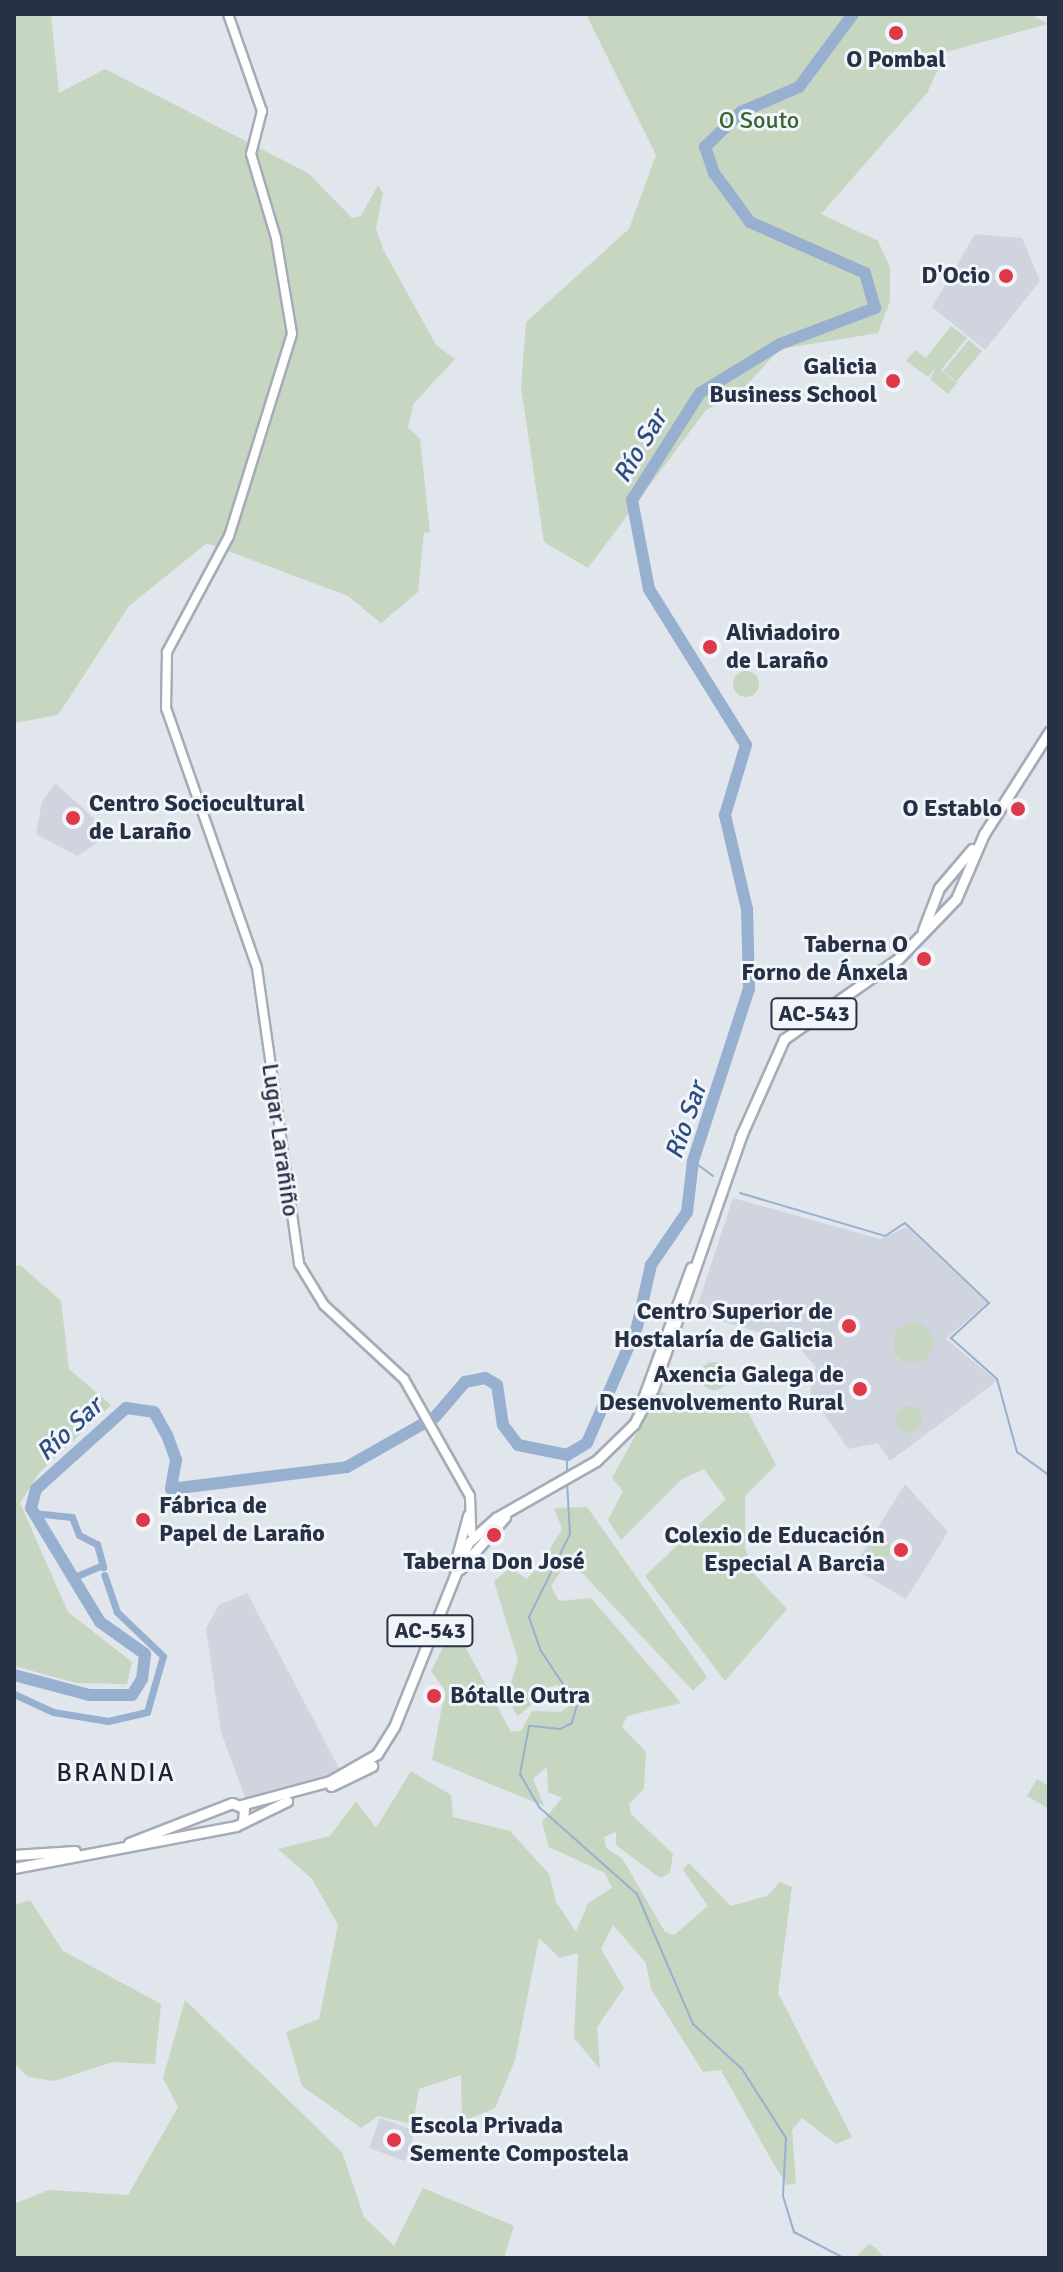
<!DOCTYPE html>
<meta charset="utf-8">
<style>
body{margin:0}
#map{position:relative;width:1063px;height:2272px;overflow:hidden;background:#e1e5ec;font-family:Signika,sans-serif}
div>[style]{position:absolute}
.built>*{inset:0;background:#cfd4de;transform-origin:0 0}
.green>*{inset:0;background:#c6d6c1;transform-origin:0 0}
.round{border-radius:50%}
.stream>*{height:2px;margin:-1px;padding:0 1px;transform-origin:1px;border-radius:1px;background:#98b0d0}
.canal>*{height:7px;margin:-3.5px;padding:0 3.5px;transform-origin:3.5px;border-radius:3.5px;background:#98b0d0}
.river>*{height:12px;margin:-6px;padding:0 6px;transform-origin:6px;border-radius:6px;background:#98b0d0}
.roads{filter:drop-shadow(2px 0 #a5abb7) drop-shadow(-2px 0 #a5abb7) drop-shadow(0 2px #a5abb7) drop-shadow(0 -2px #a5abb7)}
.secondary>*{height:8px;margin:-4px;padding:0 4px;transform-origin:4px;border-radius:4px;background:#fff}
.primary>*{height:9px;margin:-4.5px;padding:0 4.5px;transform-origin:4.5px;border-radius:4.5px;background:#fff}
.dots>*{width:22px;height:22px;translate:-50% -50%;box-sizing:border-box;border:4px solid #f1f4f9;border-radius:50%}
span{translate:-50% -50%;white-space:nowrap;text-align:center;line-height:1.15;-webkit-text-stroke:6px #f1f4f9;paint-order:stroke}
.shield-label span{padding:2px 6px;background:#f1f4f9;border:2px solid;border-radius:6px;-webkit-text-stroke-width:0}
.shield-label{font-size:22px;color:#273146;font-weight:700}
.poi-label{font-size:24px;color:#273146;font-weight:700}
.right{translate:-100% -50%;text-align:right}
.left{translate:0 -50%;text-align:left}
.park-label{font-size:24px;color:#396333}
.street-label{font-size:24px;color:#273146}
.water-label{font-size:26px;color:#2c4c7f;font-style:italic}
.neighbourhood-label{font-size:26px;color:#1a2236;letter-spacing:2px}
.frame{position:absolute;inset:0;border:16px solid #273146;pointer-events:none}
</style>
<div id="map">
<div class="built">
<div style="clip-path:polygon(975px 234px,1022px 238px,1040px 281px,985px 350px,932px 307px)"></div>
<div style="clip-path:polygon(55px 783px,111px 834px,77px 856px,36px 834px,42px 802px)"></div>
<div style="clip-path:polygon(733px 1198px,880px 1239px,907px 1227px,987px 1303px,946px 1339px,997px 1381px,890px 1461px,878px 1443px,848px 1449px,810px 1393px,816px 1367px,795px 1343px,695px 1313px)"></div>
<div style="clip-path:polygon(905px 1484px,948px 1532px,906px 1599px,853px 1568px)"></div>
<div style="clip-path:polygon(247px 1593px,341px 1772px,246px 1800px,221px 1732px,206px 1628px,219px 1605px)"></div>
<div style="left:380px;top:2118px;width:38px;height:32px;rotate:20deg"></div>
</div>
<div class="green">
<div style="clip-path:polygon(14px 14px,51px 14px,59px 93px,105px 69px,308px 173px,352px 218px,361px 216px,378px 185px,383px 193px,376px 228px,383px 249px,436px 345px,455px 359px,414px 403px,408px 427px,420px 439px,430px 533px,424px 532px,418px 592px,381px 623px,348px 596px,207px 543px,129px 606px,58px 715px,14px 723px)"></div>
<div style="clip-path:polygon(586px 14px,1030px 14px,1048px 24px,946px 52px,927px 93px,821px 214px,878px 241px,890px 268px,890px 301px,878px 333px,780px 349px,739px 393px,706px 410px,588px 568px,544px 542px,521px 387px,526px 322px,629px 229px,656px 155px)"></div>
<div style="clip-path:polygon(951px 326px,967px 338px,941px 370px,957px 383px,948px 394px,930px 379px,937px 366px,928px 377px,906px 361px,915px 350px,926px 358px)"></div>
<div style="left:969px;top:340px;width:17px;height:40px;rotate:40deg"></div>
<div class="round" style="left:733px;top:671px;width:26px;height:26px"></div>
<div style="clip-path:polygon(20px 1265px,61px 1301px,69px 1369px,111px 1405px,40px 1472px,20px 1503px,68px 1612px,132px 1662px,127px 1684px,76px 1683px,14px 1666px,14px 1266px)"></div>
<div class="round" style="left:893px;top:1323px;width:40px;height:40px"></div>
<div class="round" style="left:700px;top:1362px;width:28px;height:28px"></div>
<div style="clip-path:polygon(660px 1391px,686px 1408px,715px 1408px,726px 1394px,749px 1414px,776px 1465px,745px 1496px,745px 1547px,753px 1573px,787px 1609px,725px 1681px,645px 1576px,726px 1499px,704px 1469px,682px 1479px,621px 1540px,608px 1520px,623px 1491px,612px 1478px)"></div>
<div class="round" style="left:896px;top:1406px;width:26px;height:26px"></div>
<div style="clip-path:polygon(587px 1507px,707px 1677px,693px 1691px,583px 1574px,565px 1565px,551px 1586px,559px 1601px,591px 1598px,681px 1703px,627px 1716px,622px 1727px,646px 1752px,644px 1789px,629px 1804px,631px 1814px,673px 1854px,670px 1873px,660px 1878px,616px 1845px,616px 1832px,604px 1837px,606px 1848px,622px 1858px,665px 1932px,674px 1935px,708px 1906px,683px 1870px,689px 1863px,731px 1906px,767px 1896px,780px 1882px,792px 1887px,778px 1993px,852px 2137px,836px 2144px,802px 2118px,792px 2130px,796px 2183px,787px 2185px,773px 2163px,721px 2070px,703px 2072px,651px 1989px,646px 1963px,613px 1925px,601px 1949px,624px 1988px,597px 2027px,600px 2069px,574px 2038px,578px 1953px,560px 1958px,539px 1938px,515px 2060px,495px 2108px,462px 2122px,461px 2075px,419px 2089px,413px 2124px,378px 2116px,361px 2128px,302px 2086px,286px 2032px,319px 2019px,338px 1925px,312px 1879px,278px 1849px,330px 1836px,356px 1801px,376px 1828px,411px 1771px,451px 1795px,453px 1817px,510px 1831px,549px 1874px,556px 1902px,576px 1932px,588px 1903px,612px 1888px,605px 1873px,549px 1847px,542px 1822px,562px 1798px,548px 1792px,547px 1767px,533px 1779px,544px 1806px,432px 1760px,445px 1690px,431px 1671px,454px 1626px,511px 1732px,521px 1731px,532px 1711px,561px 1712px,581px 1698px,556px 1685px,530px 1693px,532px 1704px,518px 1716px,506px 1699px,518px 1660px,494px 1581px,510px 1568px,527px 1579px,542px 1562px,562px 1529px,554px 1508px)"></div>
<div class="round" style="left:871px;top:1539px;width:20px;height:20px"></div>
<div style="clip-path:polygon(1037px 1779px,1049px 1786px,1049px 1809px,1027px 1796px)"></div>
<div style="clip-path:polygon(30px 1900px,63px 1951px,161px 2004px,155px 2064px,113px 2062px,54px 2081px,28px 2077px,14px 2063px,14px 1905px)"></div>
<div style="clip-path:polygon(185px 2000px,342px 2152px,364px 2217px,394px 2246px,423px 2188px,514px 2226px,504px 2258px,14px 2258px,14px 2204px,49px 2190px,128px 2195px,178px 2107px,163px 2078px)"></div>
<div style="clip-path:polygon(869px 2244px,876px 2248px,884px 2258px,855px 2258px)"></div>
</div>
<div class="stream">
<div style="left:693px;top:1161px;width:25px;rotate:37deg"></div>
<div style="left:740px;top:1193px;width:151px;rotate:16.5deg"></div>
<div style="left:885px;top:1236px;width:24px;rotate:-33deg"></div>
<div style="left:905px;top:1223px;width:116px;rotate:43.6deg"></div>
<div style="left:989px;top:1303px;width:52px;rotate:137.4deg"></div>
<div style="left:951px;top:1338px;width:62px;rotate:41.7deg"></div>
<div style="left:997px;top:1379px;width:76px;rotate:74.7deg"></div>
<div style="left:1017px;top:1452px;width:39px;rotate:36deg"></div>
<div style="left:567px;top:1455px;width:16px;rotate:90deg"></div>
<div style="left:567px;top:1482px;width:52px;rotate:86.7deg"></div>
<div style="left:570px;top:1534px;width:93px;rotate:116.3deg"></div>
<div style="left:529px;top:1617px;width:36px;rotate:71deg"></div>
<div style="left:541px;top:1651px;width:65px;rotate:56.3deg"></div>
<div style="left:577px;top:1705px;width:19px;rotate:106deg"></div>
<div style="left:572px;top:1723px;width:13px;rotate:153deg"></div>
<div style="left:560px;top:1729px;width:31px;rotate:-174deg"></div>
<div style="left:529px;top:1726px;width:49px;rotate:100.6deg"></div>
<div style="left:520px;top:1774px;width:39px;rotate:60deg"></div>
<div style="left:540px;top:1808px;width:130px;rotate:41.6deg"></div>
<div style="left:637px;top:1894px;width:142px;rotate:66.7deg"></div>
<div style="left:693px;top:2024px;width:67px;rotate:42.6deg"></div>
<div style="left:742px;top:2069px;width:82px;rotate:57.5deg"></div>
<div style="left:786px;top:2138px;width:58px;rotate:93deg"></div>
<div style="left:783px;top:2196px;width:38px;rotate:73deg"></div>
<div style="left:794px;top:2232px;width:56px;rotate:27.5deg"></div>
</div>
<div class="canal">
<div style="left:33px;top:1513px;width:39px;rotate:6deg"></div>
<div style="left:72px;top:1517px;width:19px;rotate:69deg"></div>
<div style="left:79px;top:1535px;width:20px;rotate:27deg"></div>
<div style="left:97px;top:1544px;width:24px;rotate:75deg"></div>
<div style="left:72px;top:1578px;width:33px;rotate:-23deg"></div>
<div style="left:14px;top:1694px;width:43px;rotate:24.8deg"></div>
<div style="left:53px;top:1712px;width:56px;rotate:9.3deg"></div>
<div style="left:108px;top:1721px;width:40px;rotate:-13deg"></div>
<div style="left:147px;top:1712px;width:58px;rotate:-74.1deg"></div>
<div style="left:163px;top:1656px;width:64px;rotate:-136.3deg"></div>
<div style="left:117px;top:1612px;width:39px;rotate:-109deg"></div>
</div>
<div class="river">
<div style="left:14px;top:1675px;width:78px;rotate:14.9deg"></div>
<div style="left:89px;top:1695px;width:43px"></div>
<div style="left:132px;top:1695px;width:19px;rotate:-58deg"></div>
<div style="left:142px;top:1679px;width:25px;rotate:-83deg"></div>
<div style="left:145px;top:1654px;width:55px;rotate:-144.6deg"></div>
<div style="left:100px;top:1622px;width:133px;rotate:-121.2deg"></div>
<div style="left:31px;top:1508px;width:20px;rotate:-75deg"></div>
<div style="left:36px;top:1489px;width:121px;rotate:-42deg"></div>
<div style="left:126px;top:1408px;width:28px;rotate:8deg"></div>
<div style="left:154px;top:1412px;width:26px;rotate:61deg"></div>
<div style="left:167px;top:1435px;width:27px;rotate:70deg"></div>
<div style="left:176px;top:1460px;width:29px;rotate:100deg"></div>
<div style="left:171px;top:1489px;width:177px;rotate:-7.1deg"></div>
<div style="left:347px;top:1467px;width:101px;rotate:-29.6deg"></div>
<div style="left:435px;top:1417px;width:46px;rotate:-49.4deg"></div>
<div style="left:465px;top:1382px;width:20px;rotate:-11deg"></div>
<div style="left:485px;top:1378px;width:14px;rotate:30deg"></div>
<div style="left:497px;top:1385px;width:40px;rotate:81.5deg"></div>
<div style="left:503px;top:1425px;width:25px;rotate:53deg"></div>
<div style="left:518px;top:1445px;width:50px;rotate:11.5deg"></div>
<div style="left:567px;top:1455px;width:23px;rotate:-31deg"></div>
<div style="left:587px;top:1443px;width:126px;rotate:-66.7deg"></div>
<div style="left:637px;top:1327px;width:64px;rotate:-77.3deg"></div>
<div style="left:651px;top:1265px;width:64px;rotate:-55.8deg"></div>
<div style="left:687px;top:1212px;width:51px;rotate:-83.3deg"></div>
<div style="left:693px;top:1161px;width:181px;rotate:-72deg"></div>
<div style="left:749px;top:989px;width:80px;rotate:-91.4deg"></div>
<div style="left:747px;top:909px;width:97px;rotate:-103.2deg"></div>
<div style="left:725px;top:815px;width:73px;rotate:-73.3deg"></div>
<div style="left:746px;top:745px;width:184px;rotate:-121.9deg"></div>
<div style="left:649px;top:589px;width:91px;rotate:-100.8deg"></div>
<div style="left:632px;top:500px;width:127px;rotate:-57.6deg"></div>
<div style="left:700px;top:393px;width:94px;rotate:-31.5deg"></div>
<div style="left:780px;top:344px;width:102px;rotate:-20.8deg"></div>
<div style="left:875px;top:308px;width:36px;rotate:-106deg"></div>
<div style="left:865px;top:273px;width:126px;rotate:-156.1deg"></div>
<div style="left:750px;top:222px;width:61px;rotate:-126.3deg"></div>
<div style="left:714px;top:173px;width:28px;rotate:-109deg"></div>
<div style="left:705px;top:147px;width:50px;rotate:-44.2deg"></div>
<div style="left:741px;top:112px;width:63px;rotate:-23.3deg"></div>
<div style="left:799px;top:87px;width:91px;rotate:-53.5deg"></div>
</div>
<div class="roads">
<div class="secondary">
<div style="left:228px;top:14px;width:103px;rotate:70.7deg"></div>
<div style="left:262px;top:111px;width:44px;rotate:104.3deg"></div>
<div style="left:251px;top:154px;width:88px;rotate:73.4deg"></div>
<div style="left:276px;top:238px;width:97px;rotate:80.5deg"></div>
<div style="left:292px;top:334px;width:212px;rotate:107.3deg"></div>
<div style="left:229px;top:536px;width:132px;rotate:118.1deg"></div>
<div style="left:167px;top:652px;width:56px;rotate:91deg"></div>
<div style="left:166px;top:708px;width:275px;rotate:70.7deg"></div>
<div style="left:257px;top:968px;width:299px;rotate:81.9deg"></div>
<div style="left:299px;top:1264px;width:48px;rotate:58.6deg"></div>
<div style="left:324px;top:1305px;width:109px;rotate:42.8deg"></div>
<div style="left:404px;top:1379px;width:134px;rotate:60.6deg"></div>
<div style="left:470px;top:1496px;width:37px;rotate:88deg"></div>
<div style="left:454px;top:1568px;width:54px;rotate:-74.9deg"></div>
</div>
<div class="primary">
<div style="left:923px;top:930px;width:45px;rotate:-69.1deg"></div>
<div style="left:939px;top:888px;width:51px;rotate:-49.8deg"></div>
<div style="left:740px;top:1138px;width:108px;rotate:-66deg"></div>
<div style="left:784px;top:1039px;width:139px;rotate:-35.1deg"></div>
<div style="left:898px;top:959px;width:83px;rotate:-46deg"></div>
<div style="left:956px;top:899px;width:71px;rotate:-66.7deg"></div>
<div style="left:984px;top:834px;width:121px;rotate:-57.5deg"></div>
<div style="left:642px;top:1401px;width:142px;rotate:-69.8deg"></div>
<div style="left:460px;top:1569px;width:69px;rotate:-49.1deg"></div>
<div style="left:331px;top:1786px;width:46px;rotate:-26deg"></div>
<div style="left:241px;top:1805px;width:92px;rotate:-15.1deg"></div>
<div style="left:330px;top:1781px;width:54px;rotate:-29.9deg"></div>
<div style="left:377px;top:1754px;width:32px;rotate:-58deg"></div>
<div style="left:394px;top:1727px;width:198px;rotate:-68.1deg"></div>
<div style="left:468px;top:1543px;width:38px;rotate:-42deg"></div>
<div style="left:496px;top:1518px;width:115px;rotate:-29.7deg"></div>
<div style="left:596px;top:1461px;width:53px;rotate:-44.2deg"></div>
<div style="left:634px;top:1424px;width:40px;rotate:-62deg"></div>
<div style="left:653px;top:1389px;width:270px;rotate:-70.8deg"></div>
<div style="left:129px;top:1843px;width:110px;rotate:-21.2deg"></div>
<div style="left:232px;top:1803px;width:13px;rotate:23deg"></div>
<div style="left:244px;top:1808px;width:14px;rotate:94deg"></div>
<div style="left:14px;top:1855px;width:61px;rotate:-3.8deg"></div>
<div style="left:14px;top:1868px;width:226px;rotate:-10.7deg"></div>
<div style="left:236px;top:1826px;width:57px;rotate:-26.1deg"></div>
</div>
</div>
<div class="dots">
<div style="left:896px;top:33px;background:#de3948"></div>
<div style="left:1006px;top:276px;background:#de3948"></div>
<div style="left:893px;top:381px;background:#de3948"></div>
<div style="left:710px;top:647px;background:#de3948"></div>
<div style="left:1018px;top:809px;background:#de3948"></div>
<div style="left:73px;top:818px;background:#de3948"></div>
<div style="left:924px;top:959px;background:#de3948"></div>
<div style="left:849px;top:1326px;background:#de3948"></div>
<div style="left:860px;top:1389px;background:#de3948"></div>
<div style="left:143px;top:1520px;background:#de3948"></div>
<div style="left:494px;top:1535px;background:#de3948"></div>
<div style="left:901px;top:1550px;background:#de3948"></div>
<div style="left:434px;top:1696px;background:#de3948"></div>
<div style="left:394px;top:2140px;background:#de3948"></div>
</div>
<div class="shield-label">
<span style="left:814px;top:1014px">AC-543</span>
<span style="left:430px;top:1631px">AC-543</span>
</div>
<div class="poi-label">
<span style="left:896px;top:60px">O Pombal</span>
<span class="right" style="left:990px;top:276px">D'Ocio</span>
<span class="right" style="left:877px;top:381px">Galicia<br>Business School</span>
<span class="left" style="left:726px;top:647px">Aliviadoiro<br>de Laraño</span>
<span class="left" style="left:89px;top:818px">Centro Sociocultural<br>de Laraño</span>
<span class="right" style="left:1002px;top:809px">O Establo</span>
<span class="right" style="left:908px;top:959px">Taberna O<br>Forno de Ánxela</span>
<span class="right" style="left:833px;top:1326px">Centro Superior de<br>Hostalaría de Galicia</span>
<span class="right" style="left:844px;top:1389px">Axencia Galega de<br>Desenvolvemento Rural</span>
<span class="left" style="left:159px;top:1520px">Fábrica de<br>Papel de Laraño</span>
<span class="right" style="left:885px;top:1550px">Colexio de Educación<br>Especial A Barcia</span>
<span style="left:494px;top:1562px">Taberna Don José</span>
<span class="left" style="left:450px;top:1696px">Bótalle Outra</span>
<span class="left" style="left:410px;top:2140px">Escola Privada<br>Semente Compostela</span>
</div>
<div class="park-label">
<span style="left:759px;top:121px">O Souto</span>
</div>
<div class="street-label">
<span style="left:280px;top:1140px;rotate:82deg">Lugar Larañiño</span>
</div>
<div class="water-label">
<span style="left:641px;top:447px;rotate:-59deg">Río Sar</span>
<span style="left:687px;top:1121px;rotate:-71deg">Río Sar</span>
<span style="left:70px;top:1430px;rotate:-43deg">Río Sar</span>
</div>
<div class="neighbourhood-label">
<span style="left:116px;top:1774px">BRANDIA</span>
</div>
<div class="frame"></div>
</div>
